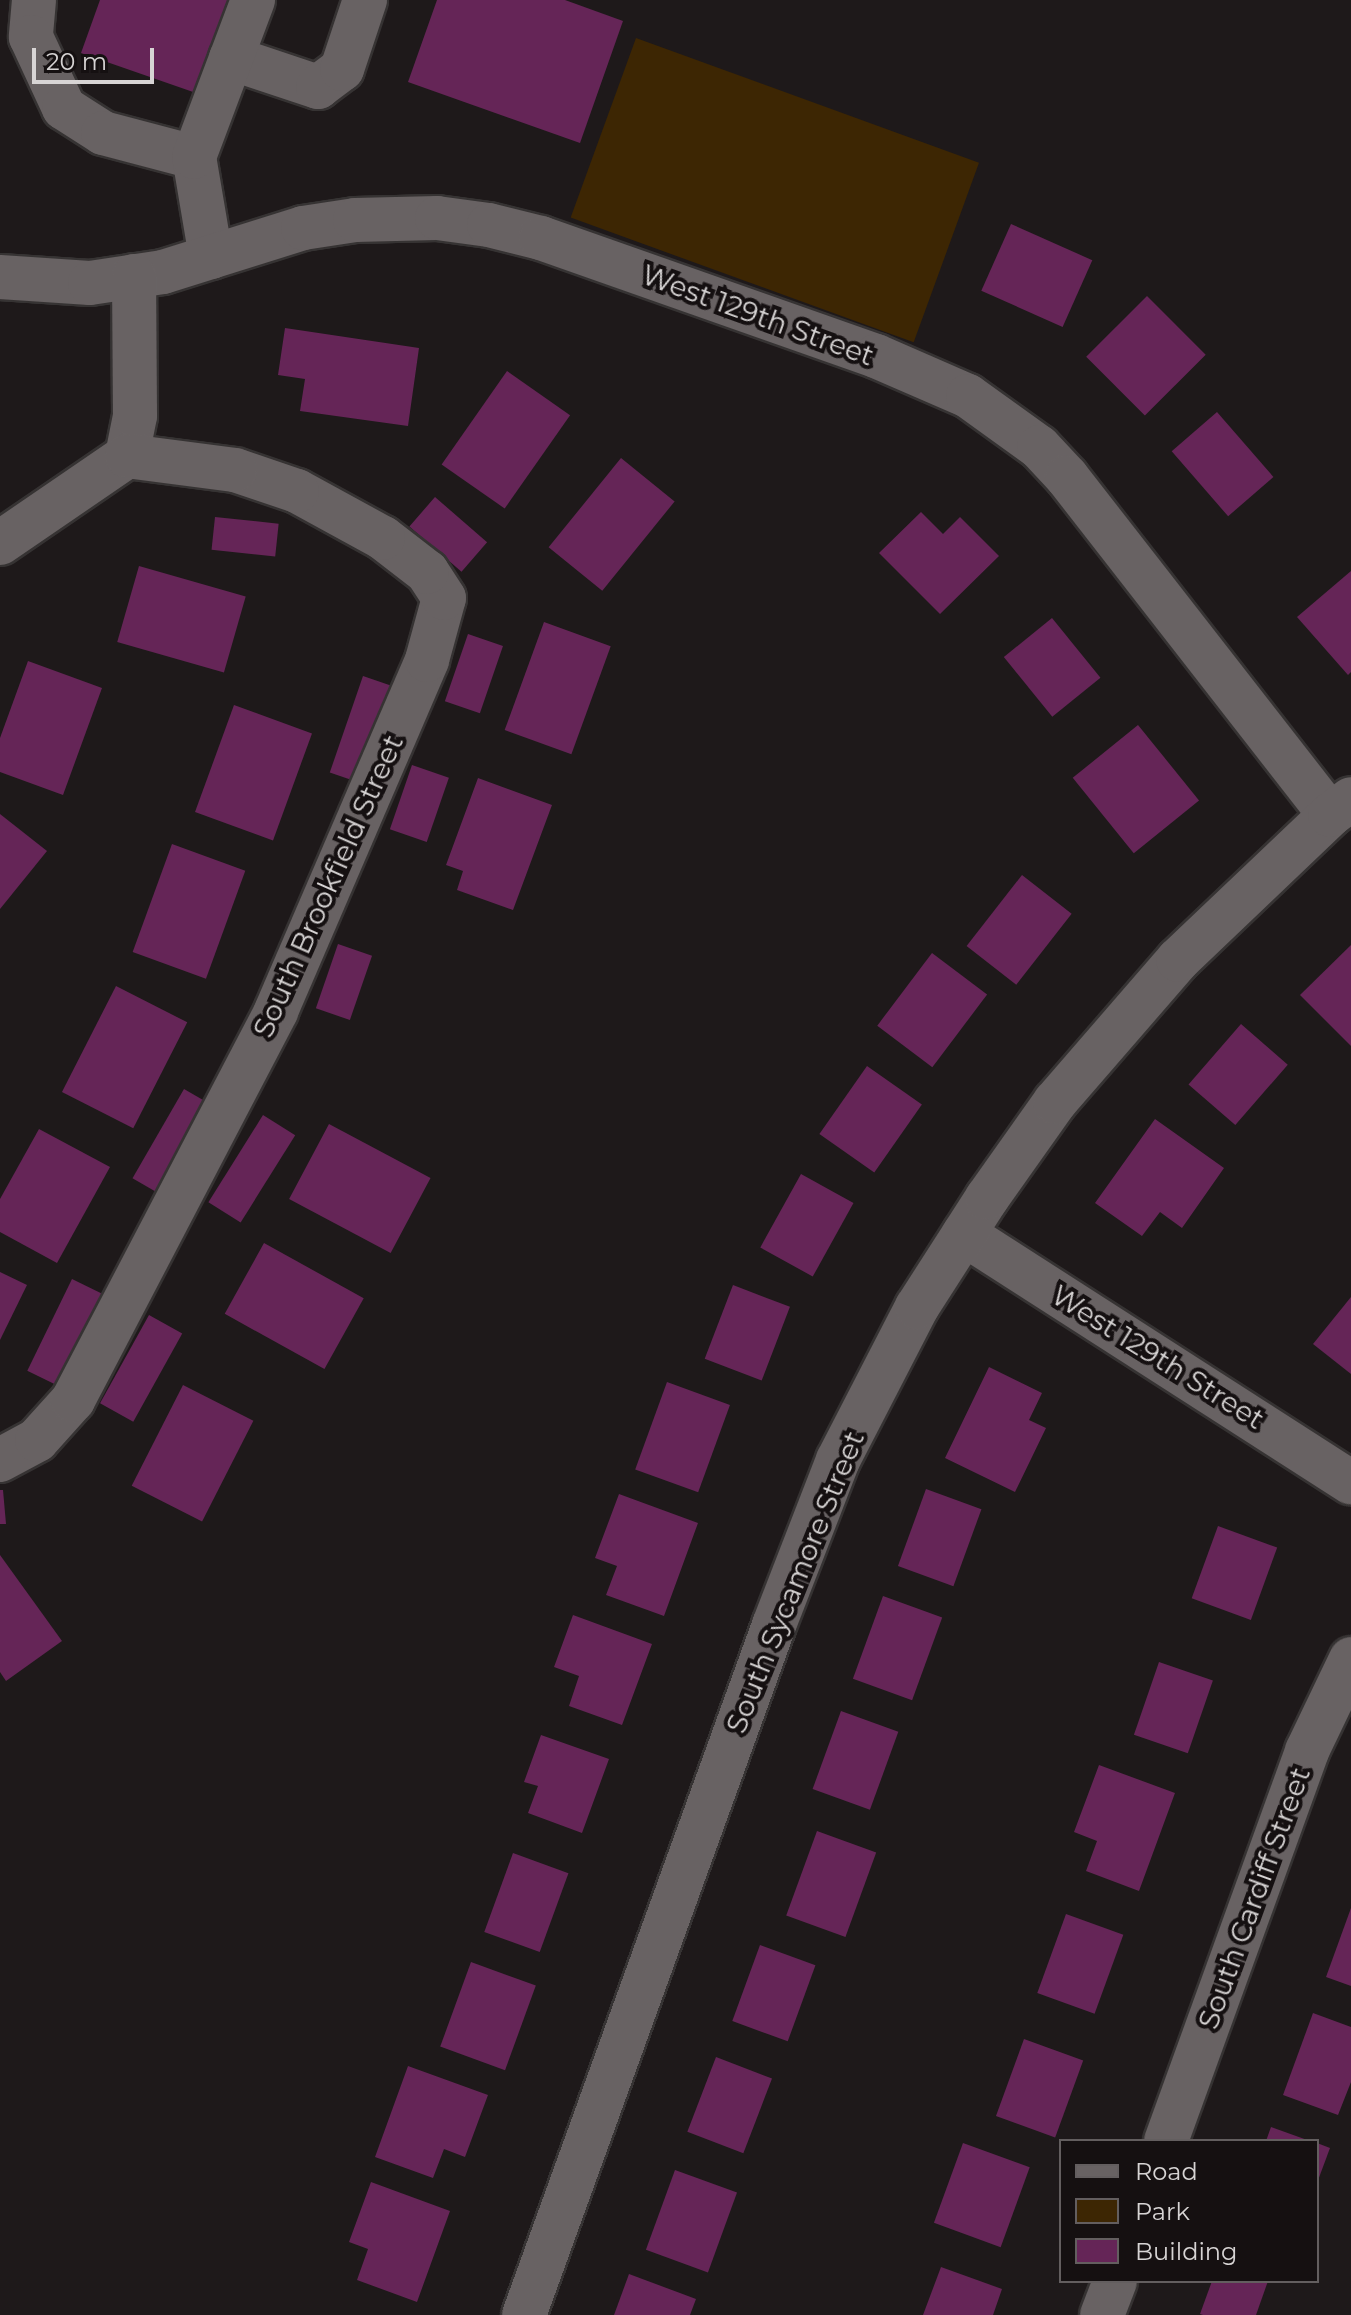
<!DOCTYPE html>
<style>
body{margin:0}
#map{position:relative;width:1351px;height:2315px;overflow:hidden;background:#1e191a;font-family:Montserrat,sans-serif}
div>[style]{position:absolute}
.green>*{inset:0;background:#3d2603;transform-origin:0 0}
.building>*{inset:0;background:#652557;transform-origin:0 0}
.roads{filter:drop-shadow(2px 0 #363333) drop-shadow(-2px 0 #363333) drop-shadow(0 2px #363333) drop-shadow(0 -2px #363333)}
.minor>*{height:44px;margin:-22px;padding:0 22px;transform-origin:22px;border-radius:22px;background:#686263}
span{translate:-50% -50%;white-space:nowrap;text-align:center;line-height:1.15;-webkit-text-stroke:8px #151011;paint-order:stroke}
.street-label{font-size:28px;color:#d7d4d4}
.legend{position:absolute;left:1059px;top:2139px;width:260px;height:144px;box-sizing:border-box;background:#151011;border:2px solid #635e5f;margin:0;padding:10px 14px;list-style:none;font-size:24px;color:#d7d4d4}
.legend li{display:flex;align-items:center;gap:16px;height:40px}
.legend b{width:40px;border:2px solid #635e5f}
.scale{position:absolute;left:32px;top:48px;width:122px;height:36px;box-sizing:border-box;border:4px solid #d7d4d4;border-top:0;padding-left:10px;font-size:24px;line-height:28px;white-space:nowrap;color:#d7d4d4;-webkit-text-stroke:6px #151011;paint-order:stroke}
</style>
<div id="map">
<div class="green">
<div style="left:636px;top:38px;width:365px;height:191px;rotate:20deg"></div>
</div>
<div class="building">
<div style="clip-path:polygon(100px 0,228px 0,196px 93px,81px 53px)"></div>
<div style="clip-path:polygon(437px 0,565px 0,623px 21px,580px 143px,408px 82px)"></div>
<div style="left:1011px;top:224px;width:89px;height:73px;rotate:24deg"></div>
<div style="left:1147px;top:296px;width:83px;height:86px;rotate:45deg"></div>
<div style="clip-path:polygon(285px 328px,419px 348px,408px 426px,300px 411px,305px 379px,278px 375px)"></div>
<div style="left:507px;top:371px;width:77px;height:114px;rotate:35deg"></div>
<div style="left:1217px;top:412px;width:86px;height:60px;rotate:49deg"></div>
<div style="left:621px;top:458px;width:69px;height:115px;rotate:39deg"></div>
<div style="left:435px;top:497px;width:69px;height:39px;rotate:41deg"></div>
<div style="clip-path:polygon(921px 512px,943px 534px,960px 517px,999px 556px,940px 614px,879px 553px)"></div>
<div style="left:215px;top:517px;width:64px;height:33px;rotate:6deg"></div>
<div style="left:139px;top:566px;width:111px;height:79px;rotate:16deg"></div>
<div style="clip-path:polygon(1351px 571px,1351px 672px,1348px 675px,1297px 617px)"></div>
<div style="left:1052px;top:618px;width:77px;height:62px;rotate:51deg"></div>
<div style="left:544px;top:622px;width:71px;height:115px;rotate:20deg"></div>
<div style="left:468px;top:634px;width:37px;height:71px;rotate:19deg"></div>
<div style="clip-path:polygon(28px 661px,102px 688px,63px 795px,0 772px,0 738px)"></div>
<div style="left:363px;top:676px;width:37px;height:102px;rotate:19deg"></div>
<div style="left:234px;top:705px;width:83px;height:114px;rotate:20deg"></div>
<div style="left:1138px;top:725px;width:97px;height:84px;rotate:51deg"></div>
<div style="left:412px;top:765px;width:39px;height:68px;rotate:19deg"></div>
<div style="clip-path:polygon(478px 778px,552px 805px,513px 910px,457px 890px,463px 871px,446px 865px)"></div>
<div style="clip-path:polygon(0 814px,47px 851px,0 909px)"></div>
<div style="left:172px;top:844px;width:78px;height:115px;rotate:20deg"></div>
<div style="left:1022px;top:875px;width:63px;height:90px;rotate:38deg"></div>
<div style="left:338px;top:944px;width:36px;height:68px;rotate:19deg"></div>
<div style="clip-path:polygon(1351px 945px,1351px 1046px,1300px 995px)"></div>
<div style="left:932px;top:953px;width:69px;height:91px;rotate:37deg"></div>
<div style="left:116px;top:986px;width:80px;height:119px;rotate:27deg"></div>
<div style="left:1241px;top:1024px;width:62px;height:80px;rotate:41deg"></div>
<div style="left:867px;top:1066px;width:67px;height:83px;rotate:35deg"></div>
<div style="left:184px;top:1089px;width:36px;height:103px;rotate:30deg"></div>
<div style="left:263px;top:1115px;width:38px;height:103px;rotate:32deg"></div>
<div style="clip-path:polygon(1155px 1119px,1224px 1168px,1182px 1228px,1160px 1212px,1142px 1236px,1095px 1203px)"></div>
<div style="left:329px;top:1124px;width:115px;height:85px;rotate:28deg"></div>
<div style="clip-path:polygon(39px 1129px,110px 1167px,57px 1263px,0 1232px,0 1199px)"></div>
<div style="left:801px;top:1174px;width:60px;height:84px;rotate:29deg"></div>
<div style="left:264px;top:1243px;width:114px;height:81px;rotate:29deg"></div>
<div style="clip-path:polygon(0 1272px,27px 1285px,0 1340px)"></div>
<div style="left:72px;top:1279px;width:37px;height:102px;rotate:26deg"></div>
<div style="left:733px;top:1285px;width:61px;height:79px;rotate:21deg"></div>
<div style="clip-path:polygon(1351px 1297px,1351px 1374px,1313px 1344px)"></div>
<div style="left:149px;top:1315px;width:38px;height:101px;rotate:29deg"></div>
<div style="clip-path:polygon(989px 1367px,1042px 1393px,1029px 1420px,1046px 1428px,1015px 1492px,945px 1458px)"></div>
<div style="left:667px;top:1382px;width:67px;height:93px;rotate:20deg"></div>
<div style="left:183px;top:1385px;width:79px;height:113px;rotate:27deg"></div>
<div style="left:926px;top:1489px;width:59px;height:82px;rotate:20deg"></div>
<div style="clip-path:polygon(0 1490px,3px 1490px,6px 1524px,0 1524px)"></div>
<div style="clip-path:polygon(619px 1494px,698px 1523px,664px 1616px,606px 1595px,617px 1566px,595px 1558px)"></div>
<div style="left:1218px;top:1526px;width:63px;height:77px;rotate:20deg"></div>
<div style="clip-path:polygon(0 1555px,62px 1641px,6px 1681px,0 1672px)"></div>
<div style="left:883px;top:1596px;width:63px;height:88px;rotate:20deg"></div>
<div style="clip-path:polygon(573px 1615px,652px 1644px,622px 1725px,569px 1706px,579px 1676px,554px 1667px)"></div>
<div style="left:1159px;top:1662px;width:57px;height:77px;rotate:19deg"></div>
<div style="left:841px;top:1711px;width:61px;height:83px;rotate:20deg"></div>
<div style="clip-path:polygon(541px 1735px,609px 1759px,582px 1833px,528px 1813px,538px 1786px,524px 1782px)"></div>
<div style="clip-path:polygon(1099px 1765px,1175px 1793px,1139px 1891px,1086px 1871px,1097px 1841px,1074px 1832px)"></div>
<div style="left:817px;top:1831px;width:63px;height:90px;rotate:20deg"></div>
<div style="left:513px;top:1853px;width:59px;height:84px;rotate:20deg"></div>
<div style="clip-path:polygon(1351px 1908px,1351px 1986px,1326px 1977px)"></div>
<div style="left:1066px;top:1914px;width:61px;height:84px;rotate:20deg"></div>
<div style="left:760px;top:1945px;width:59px;height:81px;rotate:20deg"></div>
<div style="left:471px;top:1962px;width:69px;height:90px;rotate:20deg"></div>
<div style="clip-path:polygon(1313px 2013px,1351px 2027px,1351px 2082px,1338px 2115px,1283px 2095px)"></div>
<div style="left:1024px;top:2039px;width:63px;height:82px;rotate:20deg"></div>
<div style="left:716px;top:2057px;width:60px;height:80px;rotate:21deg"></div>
<div style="clip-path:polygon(408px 2066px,488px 2095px,465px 2157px,444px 2149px,433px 2178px,375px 2157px)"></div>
<div style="clip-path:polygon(1271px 2127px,1310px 2141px,1266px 2141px)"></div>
<div style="left:963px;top:2143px;width:71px;height:85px;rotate:20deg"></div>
<div style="clip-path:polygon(1317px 2143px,1330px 2148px,1317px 2183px)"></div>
<div style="left:675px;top:2170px;width:66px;height:85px;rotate:20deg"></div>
<div style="clip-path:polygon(371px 2182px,450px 2211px,417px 2302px,357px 2280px,368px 2249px,349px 2242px)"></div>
<div style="clip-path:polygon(941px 2267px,1002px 2289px,993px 2315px,923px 2315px)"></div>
<div style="clip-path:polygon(629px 2274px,696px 2299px,690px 2315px,614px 2315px)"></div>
<div style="clip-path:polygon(1212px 2281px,1268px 2281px,1256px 2315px,1203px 2315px,1200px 2314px)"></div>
</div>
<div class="roads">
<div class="minor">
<div style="left:34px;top:0;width:37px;rotate:95deg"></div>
<div style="left:31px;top:37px;width:78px;rotate:65.1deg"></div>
<div style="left:64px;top:108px;width:46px;rotate:32.7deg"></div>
<div style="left:103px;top:133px;width:94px;rotate:14.8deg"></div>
<div style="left:231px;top:58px;width:92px;rotate:18.4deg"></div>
<div style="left:318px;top:87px;width:30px;rotate:-37deg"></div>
<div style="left:342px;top:69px;width:73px;rotate:-71.6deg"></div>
<div style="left:211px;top:257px;width:101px;rotate:-99.6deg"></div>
<div style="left:194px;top:157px;width:168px;rotate:-69.4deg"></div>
<div style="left:0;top:277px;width:90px;rotate:3.8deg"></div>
<div style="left:90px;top:283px;width:74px;rotate:-8.6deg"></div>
<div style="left:163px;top:272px;width:147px;rotate:-17.4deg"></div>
<div style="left:303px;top:228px;width:53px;rotate:-8.7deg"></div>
<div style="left:355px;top:220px;width:82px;rotate:-1.4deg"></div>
<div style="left:437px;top:218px;width:52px;rotate:7.7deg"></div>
<div style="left:489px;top:225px;width:54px;rotate:14deg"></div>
<div style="left:541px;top:238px;width:355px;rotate:19.4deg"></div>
<div style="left:876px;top:356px;width:100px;rotate:23.5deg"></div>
<div style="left:968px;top:396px;width:87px;rotate:35.7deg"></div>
<div style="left:1039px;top:447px;width:41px;rotate:47deg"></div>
<div style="left:1067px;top:477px;width:428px;rotate:52.1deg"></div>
<div style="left:0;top:543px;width:154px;rotate:-34.4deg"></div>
<div style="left:127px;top:456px;width:41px;rotate:-78.7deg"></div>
<div style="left:135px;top:416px;width:140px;rotate:-90.4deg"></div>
<div style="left:964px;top:1234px;width:460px;rotate:32.7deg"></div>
<div style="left:0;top:1460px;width:42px;rotate:-28.4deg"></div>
<div style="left:37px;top:1440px;width:54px;rotate:-48deg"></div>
<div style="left:73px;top:1400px;width:439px;rotate:-62.4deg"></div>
<div style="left:276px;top:1011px;width:382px;rotate:-66.7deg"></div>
<div style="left:427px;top:660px;width:64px;rotate:-74.7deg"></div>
<div style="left:444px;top:598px;width:31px;rotate:-123deg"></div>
<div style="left:427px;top:572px;width:56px;rotate:-142.3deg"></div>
<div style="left:383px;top:538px;width:98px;rotate:-151.3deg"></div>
<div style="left:297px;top:491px;width:65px;rotate:-161.3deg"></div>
<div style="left:235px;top:470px;width:109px;rotate:-172.6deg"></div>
<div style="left:1166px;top:2141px;width:415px;rotate:-70.1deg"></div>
<div style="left:1307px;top:1751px;width:102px;rotate:-64.4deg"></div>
<div style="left:524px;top:2315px;width:734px;rotate:-70.08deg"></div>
<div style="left:774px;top:1625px;width:177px;rotate:-68.8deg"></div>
<div style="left:838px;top:1460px;width:172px;rotate:-62.7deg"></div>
<div style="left:917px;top:1307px;width:130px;rotate:-57.3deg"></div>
<div style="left:987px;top:1198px;width:118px;rotate:-54.7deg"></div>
<div style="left:1055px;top:1102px;width:188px;rotate:-49.1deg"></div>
<div style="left:1178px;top:960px;width:210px;rotate:-43.6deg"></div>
<div style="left:1330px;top:815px;width:26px;rotate:-37deg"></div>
<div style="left:1102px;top:2315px;width:36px;rotate:-69deg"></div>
</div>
</div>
<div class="street-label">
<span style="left:758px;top:315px;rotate:20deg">West 129th Street</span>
<span style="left:328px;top:886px;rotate:-66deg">South Brookfield Street</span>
<span style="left:1158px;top:1357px;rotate:32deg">West 129th Street</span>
<span style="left:795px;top:1582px;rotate:-68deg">South Sycamore Street</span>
<span style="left:1254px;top:1898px;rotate:-70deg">South Cardiff Street</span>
</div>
<ul class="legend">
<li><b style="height:10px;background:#686263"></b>Road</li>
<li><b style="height:22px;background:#3d2603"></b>Park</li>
<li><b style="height:22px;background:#652557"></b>Building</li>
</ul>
<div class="scale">20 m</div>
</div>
